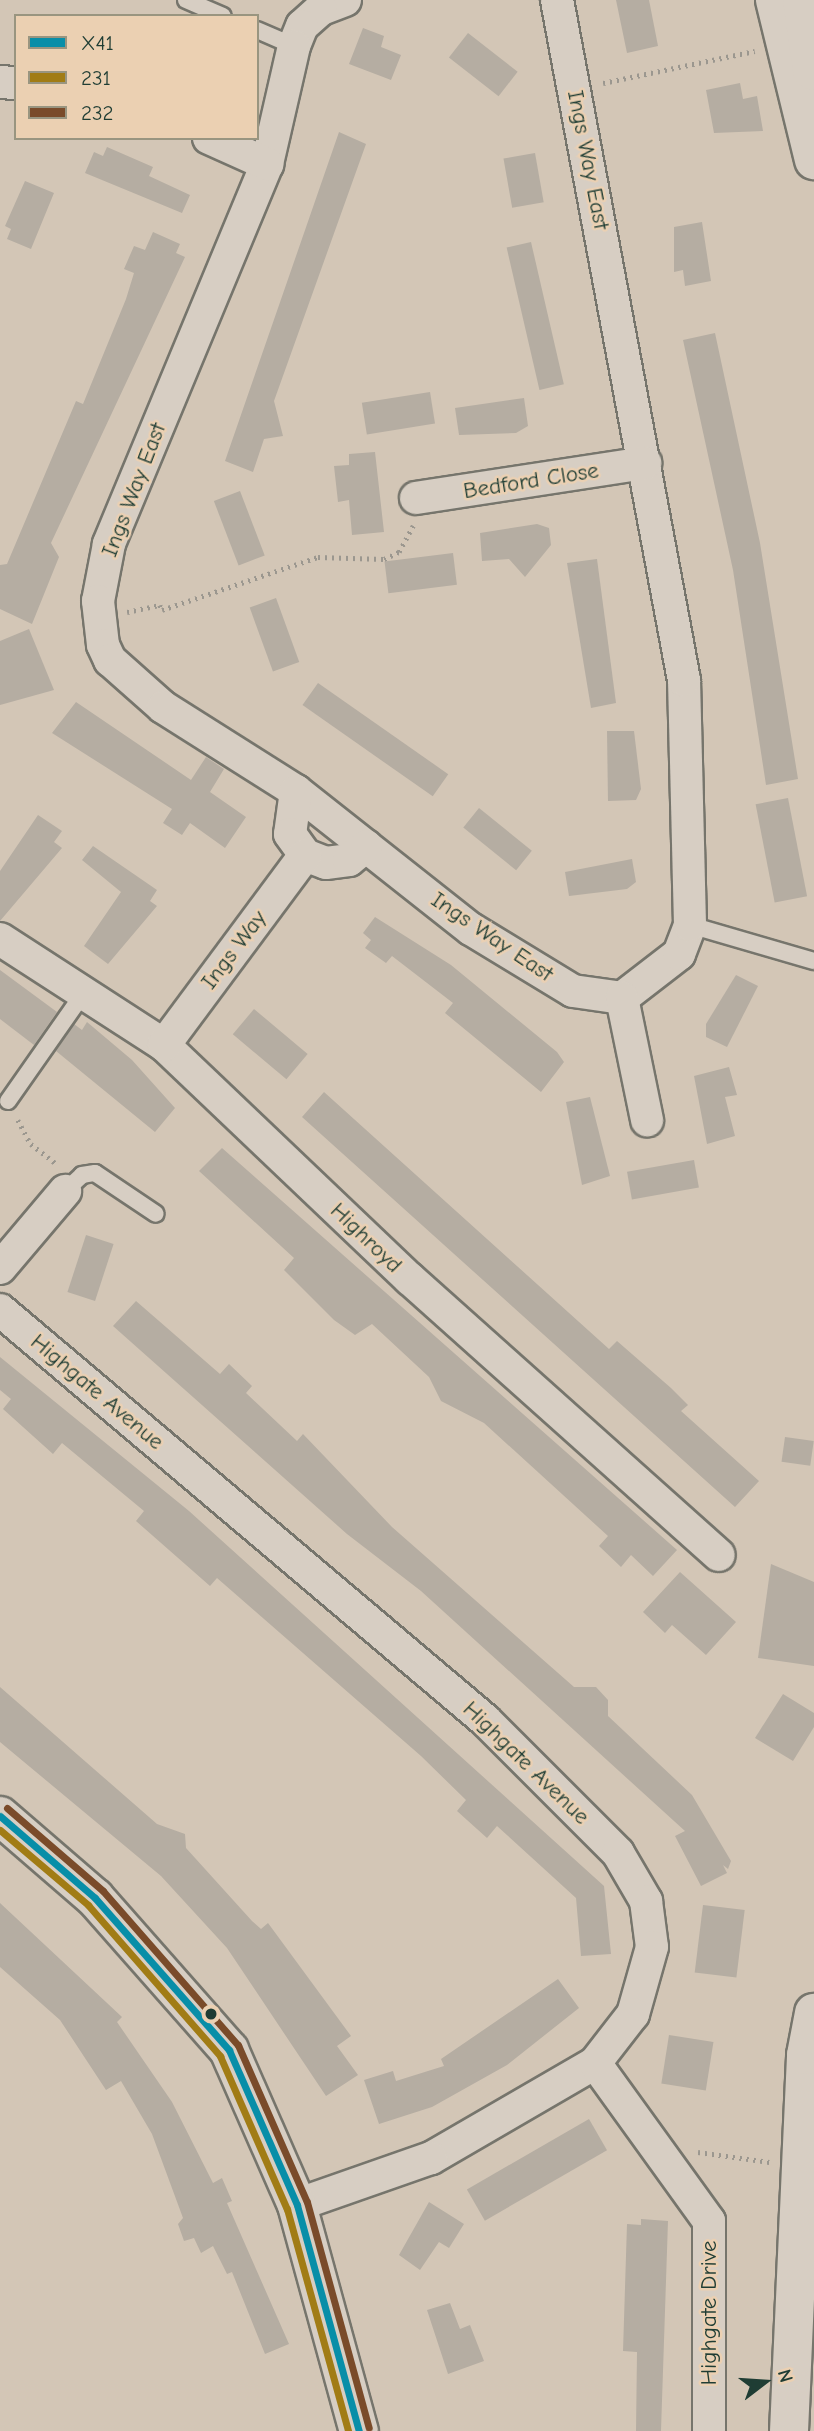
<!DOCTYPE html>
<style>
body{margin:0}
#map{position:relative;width:814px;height:2431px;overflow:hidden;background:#d3c6b6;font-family:"Comic Neue",sans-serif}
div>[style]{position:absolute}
.building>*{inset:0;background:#b5ada2;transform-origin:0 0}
.path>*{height:4.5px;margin-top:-2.25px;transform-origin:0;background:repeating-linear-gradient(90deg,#9b978f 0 2px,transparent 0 7px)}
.roads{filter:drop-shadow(2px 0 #76756c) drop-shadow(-2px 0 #76756c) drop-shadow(0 2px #76756c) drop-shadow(0 -2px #76756c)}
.service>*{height:16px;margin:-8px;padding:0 8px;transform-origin:8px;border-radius:8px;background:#d7cec3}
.minor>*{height:32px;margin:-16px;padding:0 16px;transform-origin:16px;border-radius:16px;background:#d7cec3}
.secondary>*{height:38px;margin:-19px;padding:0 19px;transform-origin:19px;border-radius:19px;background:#d7cec3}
.trunk>*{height:38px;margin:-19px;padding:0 19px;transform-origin:19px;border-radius:19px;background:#d7cec3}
.bus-1>*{height:7px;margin:-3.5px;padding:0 3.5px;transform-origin:3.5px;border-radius:3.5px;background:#088ea8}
.bus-2>*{height:7px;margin:-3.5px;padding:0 3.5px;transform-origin:3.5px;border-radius:3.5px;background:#a17c15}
.bus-3>*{height:7px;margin:-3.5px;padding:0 3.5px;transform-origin:3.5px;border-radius:3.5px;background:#7a4b2a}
.dots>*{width:19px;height:19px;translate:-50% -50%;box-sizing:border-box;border:4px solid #ebd0b2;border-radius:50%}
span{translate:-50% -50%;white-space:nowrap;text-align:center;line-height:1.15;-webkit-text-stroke:5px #ebd0b2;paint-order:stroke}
.street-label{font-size:23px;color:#1f3d34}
.legend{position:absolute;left:14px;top:14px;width:245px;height:126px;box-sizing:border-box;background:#ebd0b2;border:2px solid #999580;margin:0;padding:9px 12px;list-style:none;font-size:21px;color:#1f3d34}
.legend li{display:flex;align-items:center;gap:14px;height:35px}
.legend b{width:35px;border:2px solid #999580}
.north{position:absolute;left:730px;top:2347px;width:70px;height:70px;-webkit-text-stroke:5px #ebd0b2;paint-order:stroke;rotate:73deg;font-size:19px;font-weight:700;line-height:28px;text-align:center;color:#1f3d34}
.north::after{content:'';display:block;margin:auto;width:24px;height:32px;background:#1f3d34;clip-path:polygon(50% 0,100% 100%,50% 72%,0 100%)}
</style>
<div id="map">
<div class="building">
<div style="clip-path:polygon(616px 0,649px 0,658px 46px,627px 53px)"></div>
<div style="clip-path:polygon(363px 28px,384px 36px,381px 47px,401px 55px,391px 80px,349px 64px)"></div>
<div style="left:468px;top:33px;width:63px;height:31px;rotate:38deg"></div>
<div style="clip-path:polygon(740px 83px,743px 99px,757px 96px,763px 131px,714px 133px,706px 90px)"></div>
<div style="clip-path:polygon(339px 132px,366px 144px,274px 401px,283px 436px,264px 439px,253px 472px,225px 461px)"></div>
<div style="clip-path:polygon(107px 147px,153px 167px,149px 176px,190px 195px,182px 213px,85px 173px,94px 152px,103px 156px)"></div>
<div style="left:535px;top:153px;width:50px;height:32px;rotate:80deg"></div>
<div style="clip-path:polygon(25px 181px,54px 193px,31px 249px,7px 239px,11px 229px,5px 226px)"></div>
<div style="clip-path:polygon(702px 222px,711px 281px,685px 286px,683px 270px,674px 272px,674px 227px)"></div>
<div style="clip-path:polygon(153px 232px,180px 244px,176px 253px,185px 257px,51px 543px,59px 557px,32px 624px,0 609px,0 565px,7px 564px,76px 401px,83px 404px,126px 299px,134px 273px,124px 269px,134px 246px,145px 250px)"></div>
<div style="left:531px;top:242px;width:146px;height:25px;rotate:77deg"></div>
<div style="clip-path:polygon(715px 333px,760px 543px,798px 779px,766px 785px,733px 570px,683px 340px)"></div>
<div style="left:430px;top:392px;width:32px;height:69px;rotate:81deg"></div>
<div style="clip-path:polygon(524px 398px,528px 426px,516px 433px,459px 435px,455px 408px)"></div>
<div style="clip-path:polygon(375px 452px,384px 532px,352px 535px,349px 500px,338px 502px,334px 466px,349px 465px,349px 454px)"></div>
<div style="left:240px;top:491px;width:69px;height:28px;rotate:69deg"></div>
<div style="clip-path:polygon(537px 524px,549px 528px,551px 545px,525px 577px,509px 559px,482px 561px,480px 533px)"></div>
<div style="left:453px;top:553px;width:32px;height:69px;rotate:83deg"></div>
<div style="clip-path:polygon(597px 559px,616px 703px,591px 708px,567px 563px)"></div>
<div style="left:276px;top:598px;width:68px;height:28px;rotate:70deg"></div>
<div style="clip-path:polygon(29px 629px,54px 690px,0 705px,0 641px)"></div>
<div style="left:318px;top:683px;width:159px;height:27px;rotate:35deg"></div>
<div style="clip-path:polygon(76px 702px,191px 780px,206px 757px,224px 769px,210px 792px,246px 817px,225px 848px,190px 823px,182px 835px,163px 823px,172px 809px,52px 733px)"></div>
<div style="clip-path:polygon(607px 731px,634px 731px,641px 789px,636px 800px,608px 801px)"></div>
<div style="left:788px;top:798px;width:100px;height:33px;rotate:79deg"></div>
<div style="left:479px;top:808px;width:68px;height:25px;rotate:39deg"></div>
<div style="clip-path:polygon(38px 815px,62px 831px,54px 842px,62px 848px,0 921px,0 871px)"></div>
<div style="clip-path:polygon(93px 846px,157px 890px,150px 901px,157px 906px,108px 964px,84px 946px,121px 892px,82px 860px)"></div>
<div style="clip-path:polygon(632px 859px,636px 882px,627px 889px,569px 896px,565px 872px)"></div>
<div style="clip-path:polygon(375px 917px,451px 965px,557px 1052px,564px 1062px,541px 1092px,445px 1013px,453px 1003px,392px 956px,386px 963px,365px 948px,371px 940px,363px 933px)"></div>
<div style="clip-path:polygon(0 970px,57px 1012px,34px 1045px,0 1019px)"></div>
<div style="clip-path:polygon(736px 975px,758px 986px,727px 1047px,706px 1037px,706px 1024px)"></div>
<div style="left:254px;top:1009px;width:70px;height:33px;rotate:40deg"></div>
<div style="clip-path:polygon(87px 1022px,132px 1060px,175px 1108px,155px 1132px,56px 1051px,74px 1024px,82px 1030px)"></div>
<div style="clip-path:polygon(729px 1067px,737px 1095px,725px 1097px,735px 1136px,707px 1144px,694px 1076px)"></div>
<div style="clip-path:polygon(324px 1092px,609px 1349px,617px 1341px,671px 1388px,688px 1405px,681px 1411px,759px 1481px,735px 1507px,302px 1117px)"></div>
<div style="clip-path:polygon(590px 1097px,610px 1176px,582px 1185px,566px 1102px)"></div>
<div style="clip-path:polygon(222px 1148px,677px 1550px,653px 1576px,631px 1555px,621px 1567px,599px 1546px,608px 1536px,484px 1423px,441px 1401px,429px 1377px,372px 1324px,355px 1335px,334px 1320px,284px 1270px,294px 1258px,199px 1171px)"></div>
<div style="left:694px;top:1160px;width:28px;height:68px;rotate:80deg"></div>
<div style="left:86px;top:1235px;width:29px;height:60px;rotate:18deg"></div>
<div style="clip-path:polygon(136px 1301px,220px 1374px,229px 1364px,252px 1386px,246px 1393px,297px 1441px,303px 1434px,392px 1527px,574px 1687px,596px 1687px,608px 1700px,608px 1716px,692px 1795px,731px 1861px,728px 1869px,723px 1865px,727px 1873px,701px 1886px,675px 1836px,685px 1831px,421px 1591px,347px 1534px,113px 1326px)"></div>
<div style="clip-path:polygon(0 1357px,189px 1511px,604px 1886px,611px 1954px,581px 1956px,576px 1898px,497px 1826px,487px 1838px,457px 1811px,466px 1800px,421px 1756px,217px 1578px,210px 1586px,136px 1521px,144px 1511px,62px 1443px,53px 1454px,3px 1409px,11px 1399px,0 1390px)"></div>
<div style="left:785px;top:1437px;width:29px;height:25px;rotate:8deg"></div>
<div style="clip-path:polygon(771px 1564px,814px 1582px,814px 1666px,758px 1658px)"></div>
<div style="clip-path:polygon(680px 1572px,736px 1622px,706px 1655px,672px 1625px,665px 1633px,643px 1612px)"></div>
<div style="clip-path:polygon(0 1687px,157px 1824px,185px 1834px,186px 1848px,252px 1921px,261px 1929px,268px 1923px,351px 2036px,337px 2046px,358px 2075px,326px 2096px,227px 1948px,161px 1876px,0 1742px)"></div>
<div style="clip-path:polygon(783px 1694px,814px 1713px,814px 1727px,793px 1761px,755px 1738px)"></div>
<div style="clip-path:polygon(0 1903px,122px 2017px,117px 2022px,172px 2102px,213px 2183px,222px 2178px,232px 2201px,227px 2203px,289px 2344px,265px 2354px,232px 2272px,227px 2274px,213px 2246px,201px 2253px,194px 2238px,184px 2241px,178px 2224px,183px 2218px,152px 2134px,121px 2081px,106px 2090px,60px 2020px,0 1967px)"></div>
<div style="left:703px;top:1905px;width:42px;height:68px;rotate:7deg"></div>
<div style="clip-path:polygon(558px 1979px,579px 2008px,507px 2065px,432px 2107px,379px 2124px,364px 2080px,393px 2071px,396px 2081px,444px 2066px,441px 2059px)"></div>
<div style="left:669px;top:2035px;width:45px;height:49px;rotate:9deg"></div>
<div style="left:589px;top:2119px;width:36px;height:141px;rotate:60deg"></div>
<div style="clip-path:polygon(429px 2202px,464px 2224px,449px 2248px,439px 2242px,420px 2270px,399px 2255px)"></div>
<div style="clip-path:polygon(641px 2219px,668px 2221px,661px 2431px,636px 2431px,637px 2352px,623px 2351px,627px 2224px,641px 2225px)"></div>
<div style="clip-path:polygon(450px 2303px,460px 2329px,470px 2325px,484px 2361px,448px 2374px,427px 2310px)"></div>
</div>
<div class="path">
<div style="left:603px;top:83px;width:155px;rotate:-11.9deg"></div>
<div style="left:127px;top:612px;width:34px;rotate:-12deg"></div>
<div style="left:160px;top:605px;width:5px;rotate:68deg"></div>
<div style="left:162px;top:610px;width:165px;rotate:-18.8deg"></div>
<div style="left:318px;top:557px;width:66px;rotate:1.7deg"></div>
<div style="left:384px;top:559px;width:17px;rotate:-25deg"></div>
<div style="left:399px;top:552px;width:30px;rotate:-62deg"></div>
<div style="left:18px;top:1120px;width:27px;rotate:62deg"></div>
<div style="left:31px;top:1144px;width:31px;rotate:38deg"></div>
<div style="left:698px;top:2152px;width:72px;rotate:8deg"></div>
</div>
<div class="roads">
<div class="service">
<div style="left:186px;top:0;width:40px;rotate:23.4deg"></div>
<div style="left:257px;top:30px;width:40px;rotate:23.4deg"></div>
<div style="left:690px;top:925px;width:129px;rotate:16.2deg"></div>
<div style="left:8px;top:1101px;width:134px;rotate:-55deg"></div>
<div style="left:65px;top:1191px;width:23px;rotate:-43deg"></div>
<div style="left:82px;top:1175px;width:13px;rotate:-9deg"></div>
<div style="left:95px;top:1173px;width:73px;rotate:33.9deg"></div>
</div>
<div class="minor">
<div style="left:345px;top:0;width:26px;rotate:159deg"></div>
<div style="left:321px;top:9px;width:25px;rotate:138deg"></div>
<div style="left:302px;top:26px;width:22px;rotate:112deg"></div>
<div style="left:294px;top:46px;width:121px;rotate:102.9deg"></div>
<div style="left:267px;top:164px;width:412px;rotate:112.6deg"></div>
<div style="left:109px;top:544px;width:58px;rotate:100.9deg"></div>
<div style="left:98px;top:601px;width:44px;rotate:83.5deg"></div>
<div style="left:103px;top:645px;width:17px;rotate:65deg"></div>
<div style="left:110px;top:660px;width:71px;rotate:41.6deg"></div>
<div style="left:163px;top:707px;width:157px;rotate:32.3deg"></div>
<div style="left:296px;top:791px;width:223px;rotate:38.3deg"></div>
<div style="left:471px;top:929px;width:119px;rotate:31.3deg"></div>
<div style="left:573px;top:991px;width:49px;rotate:8.1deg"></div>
<div style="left:622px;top:998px;width:72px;rotate:-37.7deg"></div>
<div style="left:679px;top:954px;width:31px;rotate:-69deg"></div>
<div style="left:690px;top:925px;width:245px;rotate:-91.4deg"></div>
<div style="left:684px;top:680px;width:692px;rotate:-100.58deg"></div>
<div style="left:0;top:82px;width:16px;rotate:4deg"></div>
<div style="left:209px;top:138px;width:64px;rotate:24.1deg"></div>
<div style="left:416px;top:498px;width:232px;rotate:-8.7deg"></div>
<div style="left:296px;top:791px;width:43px;rotate:97.9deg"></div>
<div style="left:290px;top:834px;width:26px;rotate:54deg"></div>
<div style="left:305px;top:855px;width:22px;rotate:21deg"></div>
<div style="left:326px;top:863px;width:23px;rotate:-7deg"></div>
<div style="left:349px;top:860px;width:22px;rotate:-39deg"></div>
<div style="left:0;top:939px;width:195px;rotate:32.9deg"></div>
<div style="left:164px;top:1045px;width:340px;rotate:43.6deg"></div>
<div style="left:410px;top:1279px;width:414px;rotate:41.8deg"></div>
<div style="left:622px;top:998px;width:125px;rotate:78.4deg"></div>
<div style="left:164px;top:1045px;width:237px;rotate:-53.4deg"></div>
<div style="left:0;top:1268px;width:101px;rotate:-49.8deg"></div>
<div style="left:0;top:1310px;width:635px;rotate:40.21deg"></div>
<div style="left:485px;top:1720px;width:188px;rotate:45deg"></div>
<div style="left:618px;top:1853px;width:56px;rotate:59.7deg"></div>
<div style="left:646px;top:1901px;width:46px;rotate:82.6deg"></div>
<div style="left:652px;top:1947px;width:70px;rotate:105.8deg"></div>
<div style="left:633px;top:2014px;width:62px;rotate:127.8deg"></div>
<div style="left:595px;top:2063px;width:190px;rotate:149.9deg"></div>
<div style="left:431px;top:2158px;width:142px;rotate:160.7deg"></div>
<div style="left:595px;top:2063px;width:195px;rotate:54.2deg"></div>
<div style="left:709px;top:2221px;width:210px;rotate:90deg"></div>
</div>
<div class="secondary">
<div style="left:0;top:1816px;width:125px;rotate:40.8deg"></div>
<div style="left:95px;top:1898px;width:203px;rotate:48.6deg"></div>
<div style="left:229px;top:2050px;width:169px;rotate:66.3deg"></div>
<div style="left:297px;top:2205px;width:234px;rotate:74.7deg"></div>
</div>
<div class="trunk">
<div style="left:775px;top:0;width:165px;rotate:76.3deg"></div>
<div style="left:802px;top:0;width:71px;rotate:81.9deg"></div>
<div style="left:789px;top:2431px;width:376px;rotate:-87.4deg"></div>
<div style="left:806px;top:2055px;width:43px;rotate:-79.2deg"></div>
</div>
</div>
<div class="bus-1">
<div style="left:0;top:1816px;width:125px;rotate:40.8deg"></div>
<div style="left:95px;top:1898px;width:203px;rotate:48.6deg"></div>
<div style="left:229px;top:2050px;width:169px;rotate:66.3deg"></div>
<div style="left:297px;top:2205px;width:234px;rotate:74.7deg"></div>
</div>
<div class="bus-2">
<div style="left:0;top:1830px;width:116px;rotate:40.4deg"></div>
<div style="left:88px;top:1905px;width:201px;rotate:48.8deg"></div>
<div style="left:220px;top:2056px;width:167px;rotate:66.4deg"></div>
<div style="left:287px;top:2209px;width:230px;rotate:74.6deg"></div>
</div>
<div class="bus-3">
<div style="left:7px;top:1808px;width:127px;rotate:40.8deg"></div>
<div style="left:103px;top:1891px;width:205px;rotate:48.8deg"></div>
<div style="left:238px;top:2045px;width:171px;rotate:66.3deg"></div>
<div style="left:307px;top:2202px;width:234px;rotate:74.7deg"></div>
</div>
<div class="dots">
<div style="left:211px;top:2014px;background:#1f3d34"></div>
</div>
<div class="street-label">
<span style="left:588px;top:160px;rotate:79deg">Ings Way East</span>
<span style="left:531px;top:481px;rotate:-9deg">Bedford Close</span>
<span style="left:134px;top:490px;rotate:-69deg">Ings Way East</span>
<span style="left:492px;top:937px;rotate:34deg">Ings Way East</span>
<span style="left:234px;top:950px;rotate:-53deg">Ings Way</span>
<span style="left:366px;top:1238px;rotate:44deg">Highroyd</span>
<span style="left:97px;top:1392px;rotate:40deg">Highgate Avenue</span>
<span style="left:526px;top:1763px;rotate:44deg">Highgate Avenue</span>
<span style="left:709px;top:2313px;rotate:-90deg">Highgate Drive</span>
</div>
<ul class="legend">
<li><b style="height:9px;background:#088ea8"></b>X41</li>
<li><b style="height:9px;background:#a17c15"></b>231</li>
<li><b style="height:9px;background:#7a4b2a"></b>232</li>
</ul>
<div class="north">N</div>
</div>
